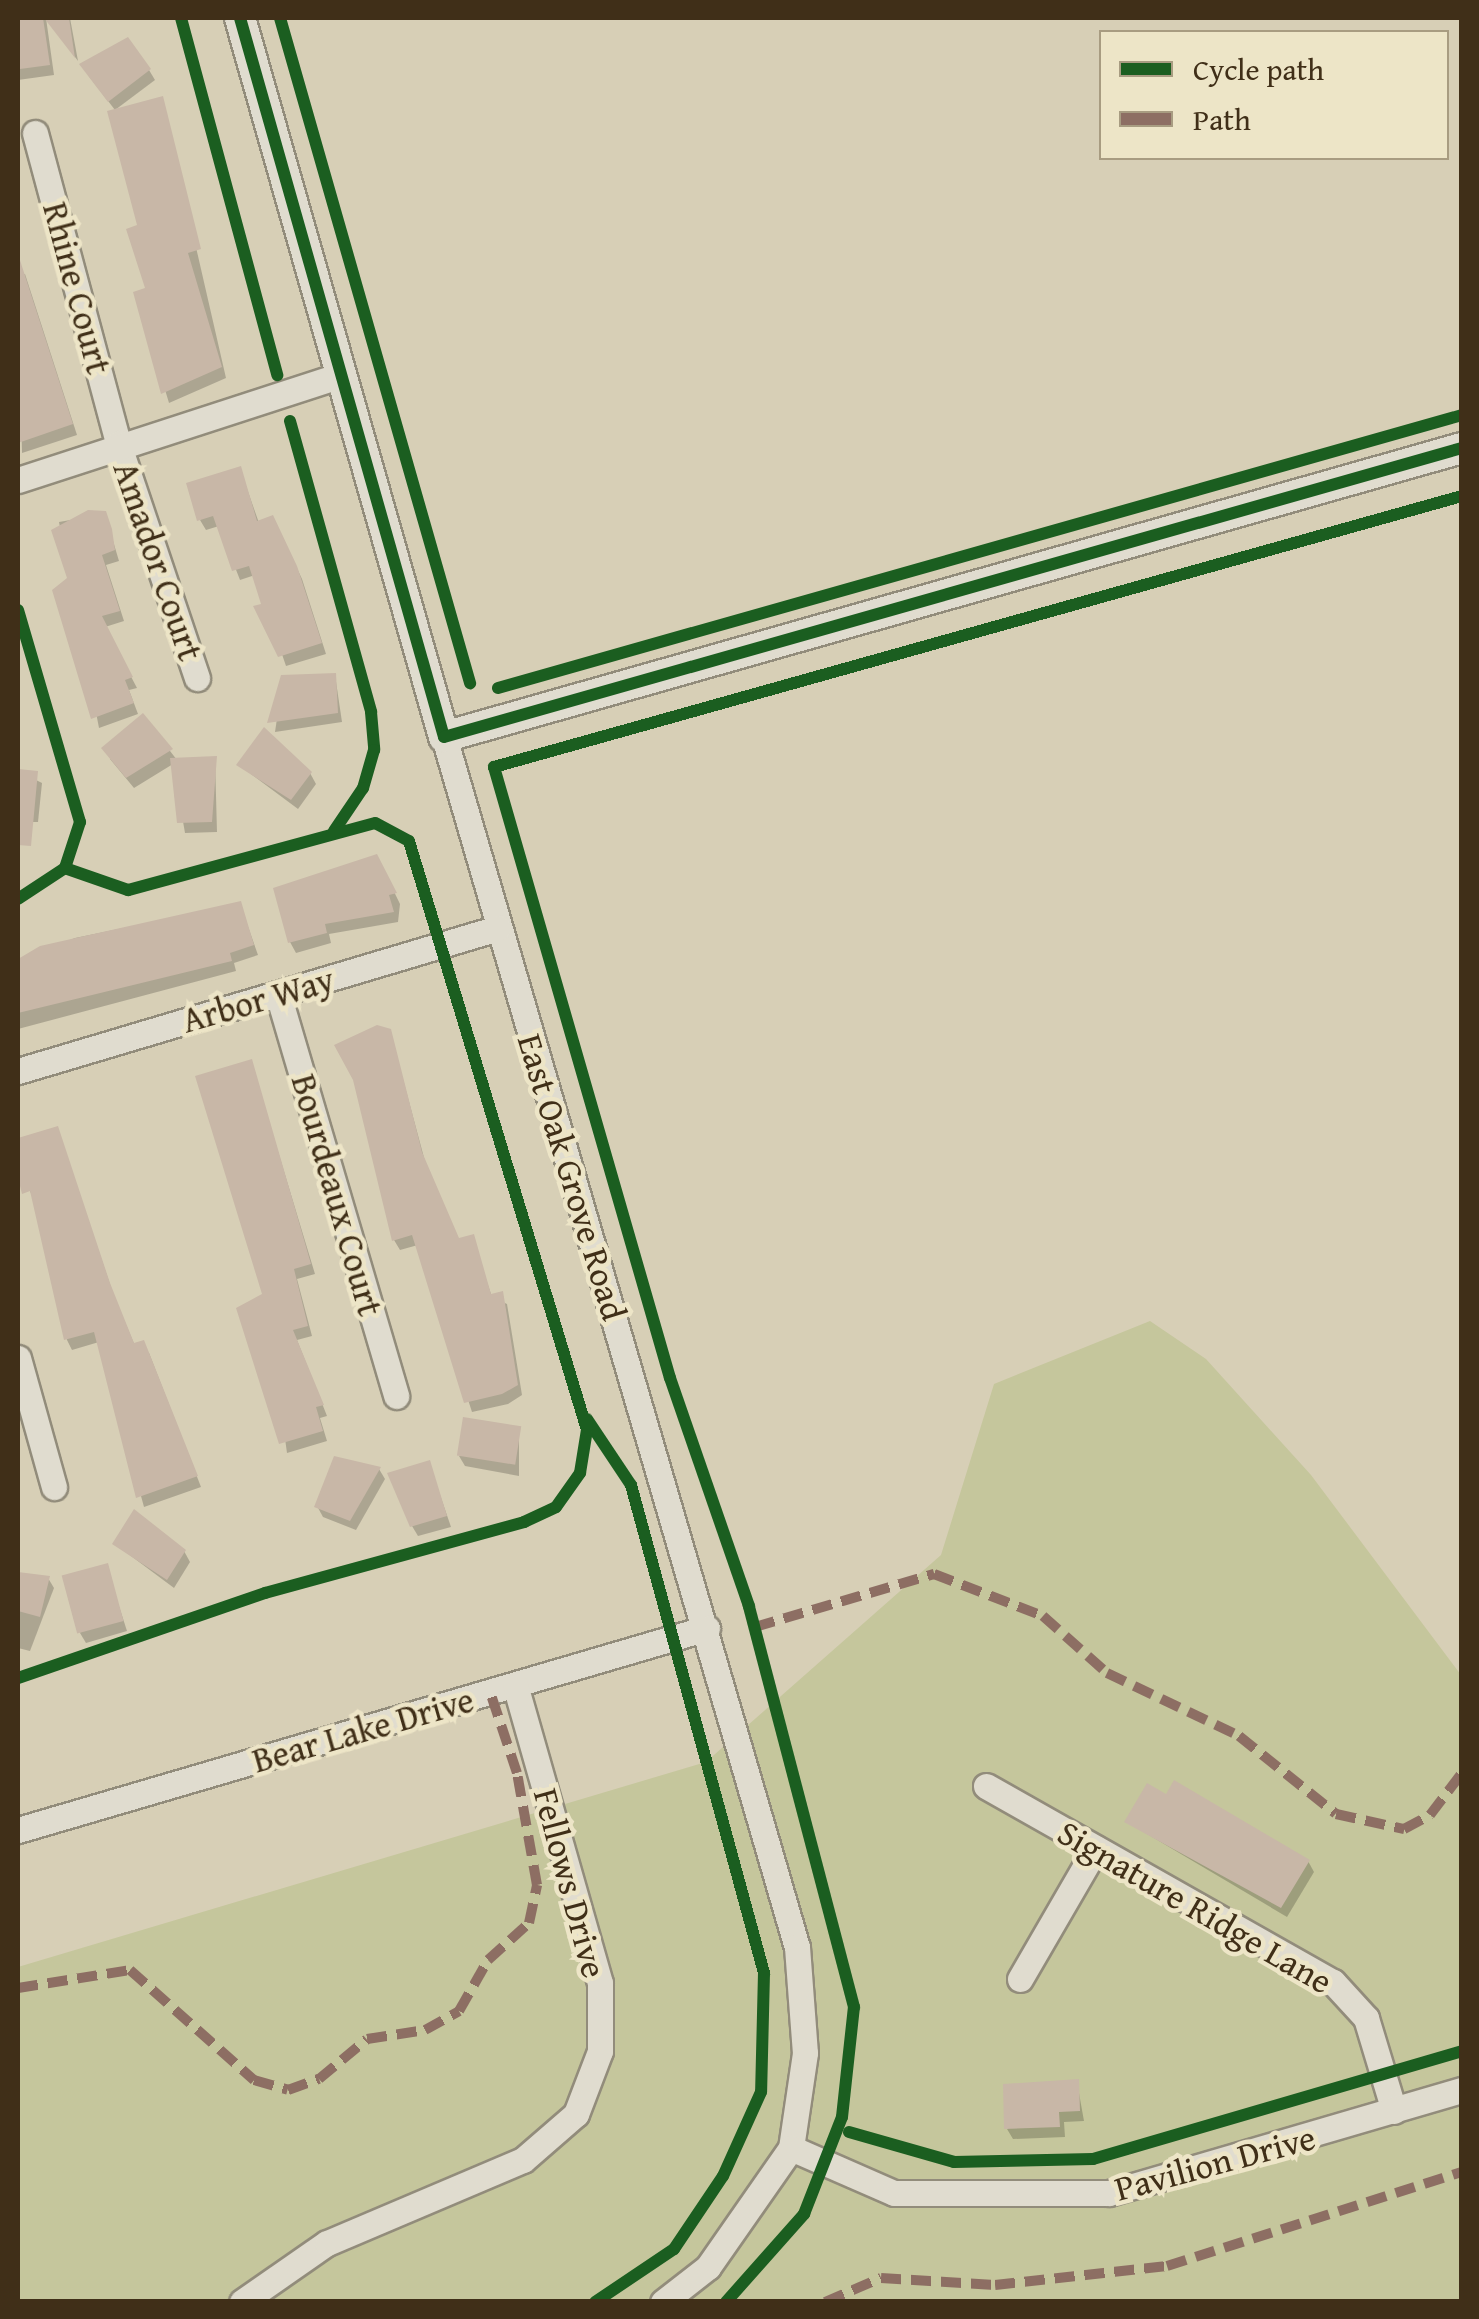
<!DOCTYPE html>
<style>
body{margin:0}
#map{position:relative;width:1479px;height:2319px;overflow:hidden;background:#d7cfb6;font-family:"Gentium Book Plus",serif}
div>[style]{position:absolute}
.green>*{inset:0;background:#c5c69c}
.shadow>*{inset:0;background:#0003}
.building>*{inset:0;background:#c8b7a7;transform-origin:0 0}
.roads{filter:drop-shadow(2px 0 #928c7b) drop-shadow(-2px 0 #928c7b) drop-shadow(0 2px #928c7b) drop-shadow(0 -2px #928c7b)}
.minor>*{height:25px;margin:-12.5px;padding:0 12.5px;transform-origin:12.5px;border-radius:12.5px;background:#e0dccf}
.tertiary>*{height:30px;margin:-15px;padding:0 15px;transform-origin:15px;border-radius:15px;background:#e0dccf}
.quiet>*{height:10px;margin-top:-5px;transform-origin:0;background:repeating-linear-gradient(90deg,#8d6e63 0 20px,transparent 0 30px)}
.cycleway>*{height:12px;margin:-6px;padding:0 6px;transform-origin:6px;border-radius:6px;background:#1b5e20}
span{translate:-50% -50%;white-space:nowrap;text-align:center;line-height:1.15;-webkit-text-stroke:9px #ede5c7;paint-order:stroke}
.street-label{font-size:35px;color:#402f18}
.frame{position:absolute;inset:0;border:20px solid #402f18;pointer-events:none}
.legend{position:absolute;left:1099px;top:30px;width:350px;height:130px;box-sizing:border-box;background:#ede5c7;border:2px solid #a89c81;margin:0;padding:12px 18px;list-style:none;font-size:30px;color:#402f18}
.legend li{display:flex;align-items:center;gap:20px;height:50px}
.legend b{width:50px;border:2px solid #a89c81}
</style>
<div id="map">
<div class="green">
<div style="clip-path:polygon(1150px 1321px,1206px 1359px,1311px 1475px,1461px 1675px,1461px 2301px,18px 2302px,18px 1967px,706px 1762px,941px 1555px,994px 1384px)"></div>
</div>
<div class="shadow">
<div style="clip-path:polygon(18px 18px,70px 18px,78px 61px,46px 18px,54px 75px,18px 80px)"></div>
<div style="clip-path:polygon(149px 70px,155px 80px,115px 110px,88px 75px)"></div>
<div style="clip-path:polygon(162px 99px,226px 378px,169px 403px,136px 293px,148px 289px,140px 227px)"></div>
<div style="clip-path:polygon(25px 274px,77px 435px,22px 453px,18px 277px)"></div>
<div style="clip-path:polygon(240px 469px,259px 523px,278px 528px,302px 579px,326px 654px,286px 666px,255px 575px,240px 580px,219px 526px,206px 530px,200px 520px)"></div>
<div style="clip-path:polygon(105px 514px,119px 561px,106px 565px,124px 621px,105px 627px,137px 688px,129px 690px,138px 714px,99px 728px,59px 522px)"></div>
<div style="clip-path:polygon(335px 675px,342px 722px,275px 732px,283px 678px)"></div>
<div style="clip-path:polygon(143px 716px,177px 760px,215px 758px,217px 832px,185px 833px,173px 764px,134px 788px,110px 759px)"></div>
<div style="clip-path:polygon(239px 765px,310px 773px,316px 784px,298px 809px)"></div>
<div style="clip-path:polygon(18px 771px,42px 783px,38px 822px,18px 822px)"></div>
<div style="clip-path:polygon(382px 867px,400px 904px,398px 922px,329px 934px,331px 943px,296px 953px,290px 942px)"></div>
<div style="clip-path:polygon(240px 904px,258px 955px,234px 963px,236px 971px,18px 1029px,18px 961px,75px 938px)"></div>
<div style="clip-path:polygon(390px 1031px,426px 1165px,459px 1240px,472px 1237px,492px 1297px,507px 1304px,522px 1395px,508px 1404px,472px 1412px,418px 1245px,400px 1250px,394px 1240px,356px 1079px)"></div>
<div style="clip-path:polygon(251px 1062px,315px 1274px,297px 1279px,312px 1336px,297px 1340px,327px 1416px,320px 1418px,327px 1441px,287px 1453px,265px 1295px)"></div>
<div style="clip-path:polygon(57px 1129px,114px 1296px,135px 1346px,149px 1353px,201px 1487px,144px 1507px,99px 1342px,72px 1350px,67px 1340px,35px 1201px,18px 1168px,18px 1140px)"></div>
<div style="clip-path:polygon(519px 1429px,519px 1476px,465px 1466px,459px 1456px)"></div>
<div style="clip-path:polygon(429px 1463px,451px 1527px,418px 1536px,412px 1526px)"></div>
<div style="clip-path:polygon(379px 1469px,385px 1479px,356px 1530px,323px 1517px,317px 1506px)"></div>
<div style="clip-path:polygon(115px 1544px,184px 1551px,190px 1562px,174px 1588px)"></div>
<div style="clip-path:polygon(106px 1566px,127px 1631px,86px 1643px,80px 1633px)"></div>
<div style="clip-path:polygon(18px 1574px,48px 1578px,54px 1588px,30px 1651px,18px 1648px)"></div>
<div style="clip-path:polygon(1127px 1822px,1308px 1861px,1314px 1872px,1287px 1917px)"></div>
<div style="clip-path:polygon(1077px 2082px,1084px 2121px,1064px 2122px,1065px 2137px,1013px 2139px,1007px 2129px)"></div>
</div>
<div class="building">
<div style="clip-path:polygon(18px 18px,43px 18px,50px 65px,20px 69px)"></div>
<div style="clip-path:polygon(44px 18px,69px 18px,75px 58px)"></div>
<div style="clip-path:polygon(128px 37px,151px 69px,108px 102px,79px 64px)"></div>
<div style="clip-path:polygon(163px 96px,201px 249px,188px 253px,222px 367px,161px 394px,133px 292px,145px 288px,126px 229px,137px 225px,107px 111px)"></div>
<div style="clip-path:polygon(18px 254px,73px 424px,18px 443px)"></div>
<div style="clip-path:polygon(241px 466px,257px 521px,273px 515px,297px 566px,322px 643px,278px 657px,253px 606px,261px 604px,249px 566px,232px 571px,213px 516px,197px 521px,186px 483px)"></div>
<div style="clip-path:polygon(88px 510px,106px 511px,112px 529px,115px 550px,102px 555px,120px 611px,102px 616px,133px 677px,125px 680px,134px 703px,91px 719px,52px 590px,67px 578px,51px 530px)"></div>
<div style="clip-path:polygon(336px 673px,338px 713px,267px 723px,281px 675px)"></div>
<div style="clip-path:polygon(143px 713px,173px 749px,126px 778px,101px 748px)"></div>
<div style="clip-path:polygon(264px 727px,312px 772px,291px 800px,236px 765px)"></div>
<div style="clip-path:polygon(217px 756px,212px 822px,177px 823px,170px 758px)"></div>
<div style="clip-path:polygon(18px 769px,38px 771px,31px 846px,18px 845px)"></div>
<div style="clip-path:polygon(377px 854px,397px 893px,389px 895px,394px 912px,325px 924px,327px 933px,288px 943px,273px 888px)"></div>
<div style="clip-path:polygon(241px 901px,254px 945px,230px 953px,232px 961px,18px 1013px,18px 959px,40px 946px)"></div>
<div style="clip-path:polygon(377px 1025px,391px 1029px,422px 1152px,459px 1238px,474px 1234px,491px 1294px,503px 1291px,518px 1385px,502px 1394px,464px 1403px,412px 1235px,392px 1241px,353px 1080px,334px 1045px)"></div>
<div style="clip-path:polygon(252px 1059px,311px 1264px,294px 1269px,308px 1326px,293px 1330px,324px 1405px,316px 1407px,323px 1431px,279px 1444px,236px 1308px,262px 1294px,195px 1076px)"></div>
<div style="clip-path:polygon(58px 1126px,110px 1283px,134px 1343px,144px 1340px,198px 1476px,136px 1498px,94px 1332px,64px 1340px,30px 1191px,22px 1194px,18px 1178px,18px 1138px)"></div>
<div style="left:463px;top:1417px;width:59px;height:39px;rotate:9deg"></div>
<div style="clip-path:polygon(334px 1456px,381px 1467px,350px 1521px,314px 1507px)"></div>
<div style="clip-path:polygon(430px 1460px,447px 1516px,410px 1527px,387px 1473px)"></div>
<div style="clip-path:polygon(134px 1509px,186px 1550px,167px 1580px,112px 1544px)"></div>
<div style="left:108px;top:1563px;width:60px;height:48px;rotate:75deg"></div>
<div style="clip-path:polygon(18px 1572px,50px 1576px,40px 1617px,18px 1611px)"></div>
<div style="clip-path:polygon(1174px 1780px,1310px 1860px,1281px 1908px,1124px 1822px,1147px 1783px,1166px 1794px)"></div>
<div style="clip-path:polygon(1079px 2079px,1080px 2111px,1059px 2112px,1060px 2127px,1004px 2129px,1003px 2084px)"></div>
</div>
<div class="roads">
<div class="minor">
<div style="left:35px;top:133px;width:321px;rotate:75deg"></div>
<div style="left:118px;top:443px;width:248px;rotate:71.4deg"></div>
<div style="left:18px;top:480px;width:337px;rotate:-18deg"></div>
<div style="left:444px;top:737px;width:1260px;rotate:73.74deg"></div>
<div style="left:797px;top:1947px;width:106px;rotate:85.7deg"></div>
<div style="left:805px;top:2053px;width:96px;rotate:98.4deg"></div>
<div style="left:791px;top:2148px;width:145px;rotate:124.9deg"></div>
<div style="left:708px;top:2267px;width:57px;rotate:142.1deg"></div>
<div style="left:278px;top:994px;width:419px;rotate:73.6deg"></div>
<div style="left:18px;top:1071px;width:501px;rotate:-16.59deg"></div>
<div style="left:18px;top:1358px;width:134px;rotate:74.4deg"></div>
<div style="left:986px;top:1786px;width:399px;rotate:29.5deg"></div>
<div style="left:1333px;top:1982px;width:49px;rotate:47.5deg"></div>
<div style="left:1366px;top:2018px;width:97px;rotate:73.2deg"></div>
<div style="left:18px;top:1830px;width:718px;rotate:-16.34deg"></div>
<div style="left:1020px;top:1979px;width:151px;rotate:-59.9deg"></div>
<div style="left:791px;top:2148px;width:112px;rotate:23.6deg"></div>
<div style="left:894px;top:2193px;width:215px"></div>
<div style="left:1109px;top:2193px;width:368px;rotate:-16.3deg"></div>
<div style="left:242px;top:2302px;width:103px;rotate:-34.8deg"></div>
<div style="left:327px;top:2243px;width:213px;rotate:-23deg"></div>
<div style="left:523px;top:2160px;width:70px;rotate:-41deg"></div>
<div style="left:576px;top:2114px;width:67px;rotate:-69.1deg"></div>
<div style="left:600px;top:2051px;width:68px;rotate:-90deg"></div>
<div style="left:600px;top:1983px;width:310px;rotate:-105.9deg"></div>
</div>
<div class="tertiary">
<div style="left:240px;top:18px;width:747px;rotate:74.16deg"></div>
<div style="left:444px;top:737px;width:1058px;rotate:-15.85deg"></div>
</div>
</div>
<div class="quiet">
<div style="left:755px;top:1627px;width:187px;rotate:-16.5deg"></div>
<div style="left:934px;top:1574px;width:117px;rotate:21.1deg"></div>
<div style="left:1043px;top:1616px;width:86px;rotate:41.7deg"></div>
<div style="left:1107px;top:1673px;width:146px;rotate:25.5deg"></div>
<div style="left:1239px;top:1736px;width:124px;rotate:38.8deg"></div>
<div style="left:1336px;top:1814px;width:70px;rotate:12.4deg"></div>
<div style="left:1404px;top:1829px;width:30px;rotate:-28deg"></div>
<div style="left:1430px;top:1815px;width:53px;rotate:-52.7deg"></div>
<div style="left:18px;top:1988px;width:113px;rotate:-9.1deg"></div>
<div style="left:130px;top:1970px;width:166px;rotate:41.6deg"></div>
<div style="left:254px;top:2080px;width:35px;rotate:16deg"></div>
<div style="left:288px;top:2090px;width:33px;rotate:-20deg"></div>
<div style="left:319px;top:2079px;width:62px;rotate:-39.8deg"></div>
<div style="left:367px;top:2039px;width:59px;rotate:-8.8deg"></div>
<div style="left:425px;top:2030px;width:39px;rotate:-29deg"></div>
<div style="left:459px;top:2011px;width:59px;rotate:-60.4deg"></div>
<div style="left:488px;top:1960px;width:55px;rotate:-42.1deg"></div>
<div style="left:529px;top:1923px;width:39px;rotate:-78deg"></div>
<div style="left:537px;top:1885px;width:114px;rotate:-100.1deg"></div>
<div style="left:517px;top:1773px;width:85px;rotate:-108.4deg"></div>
<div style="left:825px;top:2302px;width:61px;rotate:-23.2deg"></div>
<div style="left:881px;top:2278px;width:114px;rotate:3.5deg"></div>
<div style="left:995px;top:2285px;width:173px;rotate:-6.3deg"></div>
<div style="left:1167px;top:2266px;width:310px;rotate:-17.7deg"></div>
</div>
<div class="cycleway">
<div style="left:181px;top:18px;width:370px;rotate:74.9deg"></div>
<div style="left:240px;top:18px;width:747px;rotate:74.16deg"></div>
<div style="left:444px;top:737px;width:1058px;rotate:-15.85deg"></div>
<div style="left:280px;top:18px;width:692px;rotate:74.05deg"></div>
<div style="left:290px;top:421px;width:302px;rotate:74.4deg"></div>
<div style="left:371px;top:712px;width:38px;rotate:85deg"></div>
<div style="left:374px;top:750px;width:40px;rotate:106deg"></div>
<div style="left:363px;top:788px;width:52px;rotate:124deg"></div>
<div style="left:18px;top:610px;width:221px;rotate:73.7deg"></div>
<div style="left:80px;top:822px;width:48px;rotate:108.1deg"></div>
<div style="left:65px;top:868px;width:56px;rotate:146.6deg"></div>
<div style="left:498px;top:688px;width:1002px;rotate:-15.81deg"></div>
<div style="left:587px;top:1419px;width:79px;rotate:56.3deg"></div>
<div style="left:631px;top:1485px;width:506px;rotate:74.75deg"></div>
<div style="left:764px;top:1973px;width:119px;rotate:91.4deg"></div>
<div style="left:761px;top:2092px;width:92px;rotate:114.3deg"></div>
<div style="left:723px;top:2176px;width:88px;rotate:123.9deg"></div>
<div style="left:674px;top:2249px;width:95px;rotate:146.1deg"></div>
<div style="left:18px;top:1678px;width:261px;rotate:-19deg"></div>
<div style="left:265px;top:1593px;width:269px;rotate:-15.3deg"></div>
<div style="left:524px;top:1522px;width:35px;rotate:-25deg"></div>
<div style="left:556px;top:1507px;width:42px;rotate:-54.8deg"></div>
<div style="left:580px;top:1473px;width:44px;rotate:-80.8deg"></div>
<div style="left:587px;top:1430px;width:615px;rotate:-106.82deg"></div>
<div style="left:409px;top:841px;width:38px;rotate:-152deg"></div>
<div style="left:375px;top:823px;width:256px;rotate:164.8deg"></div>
<div style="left:128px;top:890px;width:67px;rotate:-160.8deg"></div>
<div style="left:849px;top:2132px;width:109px;rotate:15.9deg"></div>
<div style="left:954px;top:2162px;width:139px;rotate:-1.2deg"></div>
<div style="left:1093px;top:2159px;width:384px;rotate:-16.3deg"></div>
<div style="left:726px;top:2302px;width:118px;rotate:-48.4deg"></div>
<div style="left:804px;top:2214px;width:104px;rotate:-68.6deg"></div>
<div style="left:842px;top:2117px;width:111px;rotate:-83.8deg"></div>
<div style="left:854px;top:2007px;width:415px;rotate:-104.7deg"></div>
<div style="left:749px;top:1606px;width:241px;rotate:-109.1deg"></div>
<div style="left:670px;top:1378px;width:636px;rotate:-106.07deg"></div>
<div style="left:494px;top:767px;width:1005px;rotate:-15.64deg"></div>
</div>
<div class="street-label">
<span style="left:77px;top:288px;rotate:75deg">Rhine Court</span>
<span style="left:158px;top:561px;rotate:71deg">Amador Court</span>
<span style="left:258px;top:1000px;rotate:-16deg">Arbor Way</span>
<span style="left:572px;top:1177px;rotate:73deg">East Oak Grove Road</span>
<span style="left:337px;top:1195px;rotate:74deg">Bourdeaux Court</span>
<span style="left:363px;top:1730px;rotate:-16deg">Bear Lake Drive</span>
<span style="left:570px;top:1883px;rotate:75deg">Fellows Drive</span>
<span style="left:1195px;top:1907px;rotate:30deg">Signature Ridge Lane</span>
<span style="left:1215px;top:2163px;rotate:-15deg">Pavilion Drive</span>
</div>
<div class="frame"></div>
<ul class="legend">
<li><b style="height:12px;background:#1b5e20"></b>Cycle path</li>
<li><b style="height:12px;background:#8d6e63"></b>Path</li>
</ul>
</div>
